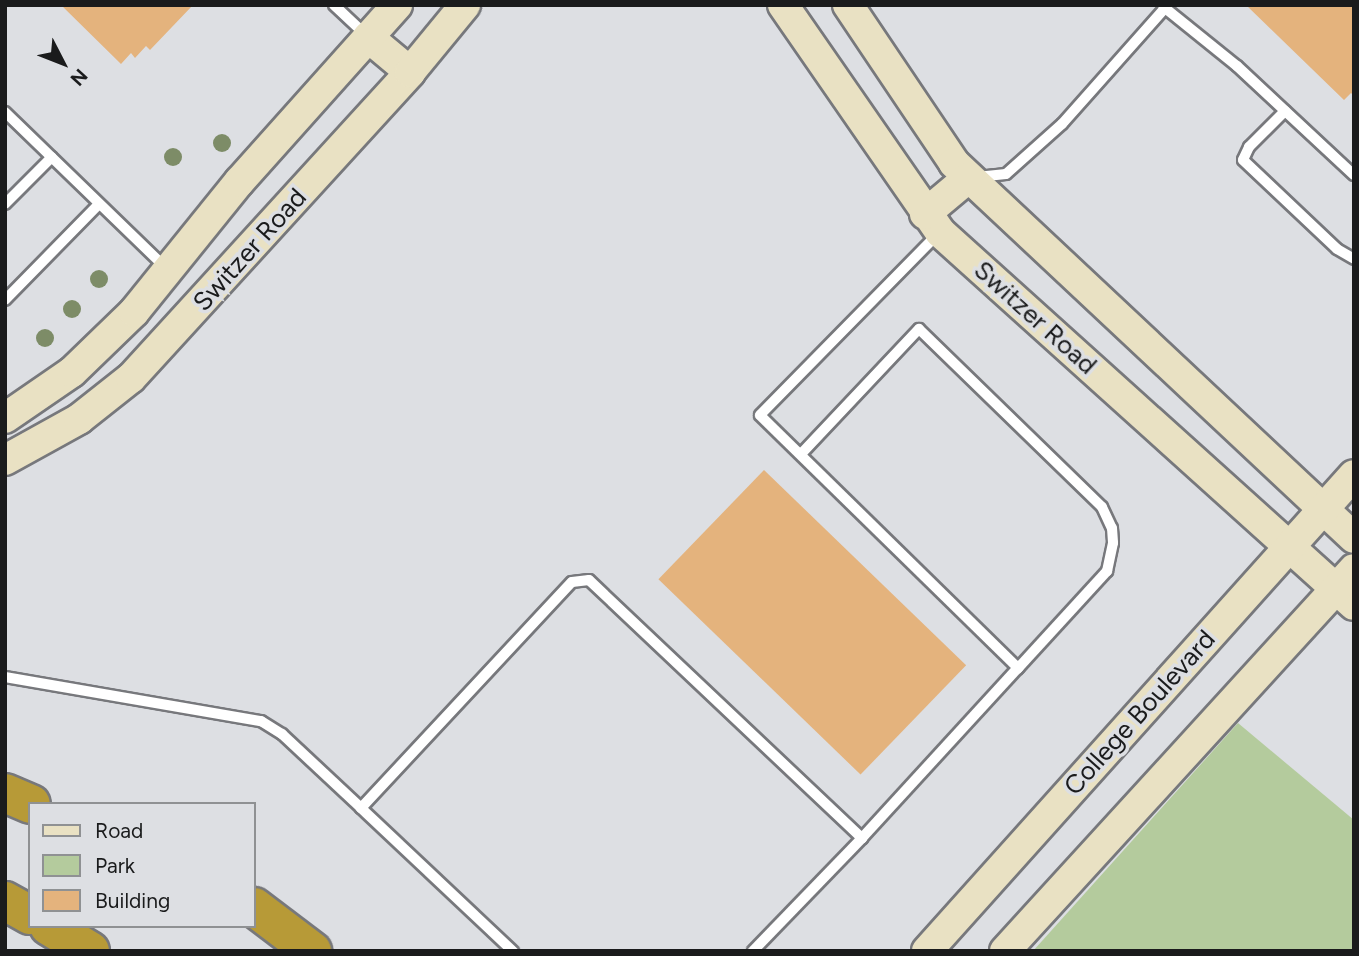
<!DOCTYPE html>
<style>
body{margin:0}
#map{position:relative;width:1359px;height:956px;overflow:hidden;background:#dddfe3;font-family:Figtree,sans-serif}
div>[style]{position:absolute}
.green>*{inset:0;background:#b4cb9d}
.building>*{inset:0;background:#e4b37d;transform-origin:0 0}
.roads{filter:drop-shadow(2px 0 #77787c) drop-shadow(-2px 0 #77787c) drop-shadow(0 2px #77787c) drop-shadow(0 -2px #77787c)}
.lane>*{height:10px;margin:-5px;padding:0 5px;transform-origin:5px;border-radius:5px;background:#fff}
.secondary>*{height:30px;margin:-15px;padding:0 15px;transform-origin:15px;border-radius:15px;background:#e9e1c3}
.highway>*{height:38px;margin:-19px;padding:0 19px;transform-origin:19px;border-radius:19px;background:#b79a37}
.trees>*{width:18px;height:18px;margin:-9px;border-radius:50%;background:#7d8c67}
span{translate:-50% -50%;white-space:nowrap;text-align:center;line-height:1.15;-webkit-text-stroke:7px #dddfe3;paint-order:stroke}
.street-label{font-size:26px;color:#1a1b1c}
.frame{position:absolute;inset:0;border:7px solid #1a1b1c;pointer-events:none}
.legend{position:absolute;left:28px;top:802px;width:228px;height:126px;box-sizing:border-box;background:#dddfe3;border:2px solid #8f9193;margin:0;padding:9px 12px;list-style:none;font-size:21px;color:#1a1b1c}
.legend li{display:flex;align-items:center;gap:14px;height:35px}
.legend b{width:35px;border:2px solid #8f9193}
.north{position:absolute;left:28px;top:28px;width:70px;height:70px;-webkit-text-stroke:5px #dddfe3;paint-order:stroke;rotate:132deg;font-size:19px;font-weight:700;line-height:28px;text-align:center;color:#1a1b1c}
.north::after{content:'';display:block;margin:auto;width:24px;height:32px;background:#1a1b1c;clip-path:polygon(50% 0,100% 100%,50% 72%,0 100%)}
</style>
<div id="map">
<div class="green">
<div style="clip-path:polygon(1238px 723px,1354px 820px,1354px 951px,1033px 951px)"></div>
</div>
<div class="building">
<div style="clip-path:polygon(61px 5px,193px 5px,150px 50px,146px 46px,135px 58px,131px 53px,121px 64px)"></div>
<div style="clip-path:polygon(1246px 5px,1354px 5px,1354px 96px,1351px 93px,1344px 100px)"></div>
<div style="left:764px;top:470px;width:281px;height:152px;rotate:44deg"></div>
</div>
<div class="roads">
<div class="lane">
<div style="left:334px;top:5px;width:44px;rotate:43.2deg"></div>
<div style="left:1165px;top:8px;width:92px;rotate:38.9deg"></div>
<div style="left:1237px;top:66px;width:160px;rotate:43deg"></div>
<div style="left:1285px;top:111px;width:51px;rotate:135deg"></div>
<div style="left:1249px;top:147px;width:14px;rotate:115deg"></div>
<div style="left:1243px;top:160px;width:129px;rotate:43.4deg"></div>
<div style="left:1337px;top:249px;width:20px;rotate:30deg"></div>
<div style="left:5px;top:112px;width:226px;rotate:44.1deg"></div>
<div style="left:977px;top:177px;width:29px;rotate:-6deg"></div>
<div style="left:1006px;top:174px;width:75px;rotate:-41.8deg"></div>
<div style="left:1062px;top:124px;width:155px;rotate:-48.4deg"></div>
<div style="left:1165px;top:8px;width:4px;rotate:-124deg"></div>
<div style="left:5px;top:204px;width:66px;rotate:-45deg"></div>
<div style="left:5px;top:300px;width:134px;rotate:-45.6deg"></div>
<div style="left:801px;top:454px;width:172px;rotate:-46.7deg"></div>
<div style="left:919px;top:329px;width:255px;rotate:44.2deg"></div>
<div style="left:1102px;top:507px;width:23px;rotate:65deg"></div>
<div style="left:1112px;top:528px;width:15px;rotate:86deg"></div>
<div style="left:1113px;top:543px;width:29px;rotate:102deg"></div>
<div style="left:1107px;top:571px;width:132px;rotate:132.5deg"></div>
<div style="left:5px;top:677px;width:260px;rotate:9.8deg"></div>
<div style="left:261px;top:721px;width:25px;rotate:32deg"></div>
<div style="left:282px;top:734px;width:108px;rotate:43.1deg"></div>
<div style="left:361px;top:808px;width:309px;rotate:-47deg"></div>
<div style="left:572px;top:582px;width:17px;rotate:-7deg"></div>
<div style="left:589px;top:580px;width:376px;rotate:43.4deg"></div>
<div style="left:862px;top:838px;width:231px;rotate:-47.5deg"></div>
<div style="left:1018px;top:668px;width:361px;rotate:-135.6deg"></div>
<div style="left:760px;top:415px;width:254px;rotate:-45.5deg"></div>
<div style="left:361px;top:808px;width:209px;rotate:43.3deg"></div>
<div style="left:753px;top:951px;width:157px;rotate:-46deg"></div>
</div>
<div class="secondary">
<div style="left:783px;top:5px;width:276px;rotate:55.3deg"></div>
<div style="left:940px;top:232px;width:557px;rotate:42.02deg"></div>
<div style="left:848px;top:5px;width:190px;rotate:56.1deg"></div>
<div style="left:954px;top:163px;width:548px;rotate:43.15deg"></div>
<div style="left:368px;top:37px;width:55px;rotate:39.8deg"></div>
<div style="left:925px;top:214px;width:56px;rotate:-39.9deg"></div>
<div style="left:5px;top:418px;width:81px;rotate:-34.5deg"></div>
<div style="left:72px;top:372px;width:86px;rotate:-44.1deg"></div>
<div style="left:134px;top:312px;width:167px;rotate:-51.1deg"></div>
<div style="left:239px;top:182px;width:237px;rotate:-48.2deg"></div>
<div style="left:5px;top:460px;width:85px;rotate:-29deg"></div>
<div style="left:79px;top:419px;width:66px;rotate:-38.3deg"></div>
<div style="left:131px;top:378px;width:414px;rotate:-47.6deg"></div>
<div style="left:410px;top:72px;width:87px;rotate:-50.6deg"></div>
<div style="left:927px;top:951px;width:639px;rotate:-48.11deg"></div>
<div style="left:1005px;top:951px;width:517px;rotate:-47.58deg"></div>
</div>
<div class="highway">
<div style="left:5px;top:793px;width:28px;rotate:23deg"></div>
<div style="left:5px;top:901px;width:29px;rotate:29deg"></div>
<div style="left:254px;top:907px;width:73px;rotate:37.2deg"></div>
<div style="left:49px;top:926px;width:48px;rotate:31.4deg"></div>
</div>
</div>
<div class="trees">
<div style="left:222px;top:143px"></div>
<div style="left:173px;top:157px"></div>
<div style="left:99px;top:279px"></div>
<div style="left:72px;top:309px"></div>
<div style="left:45px;top:338px"></div>
</div>
<div class="street-label">
<span style="left:250px;top:250px;rotate:-48deg">Switzer Road</span>
<span style="left:1035px;top:318px;rotate:42deg">Switzer Road</span>
<span style="left:1140px;top:713px;rotate:-48deg">College Boulevard</span>
</div>
<div class="frame"></div>
<ul class="legend">
<li><b style="height:9px;background:#e9e1c3"></b>Road</li>
<li><b style="height:19px;background:#b4cb9d"></b>Park</li>
<li><b style="height:19px;background:#e4b37d"></b>Building</li>
</ul>
<div class="north">N</div>
</div>
